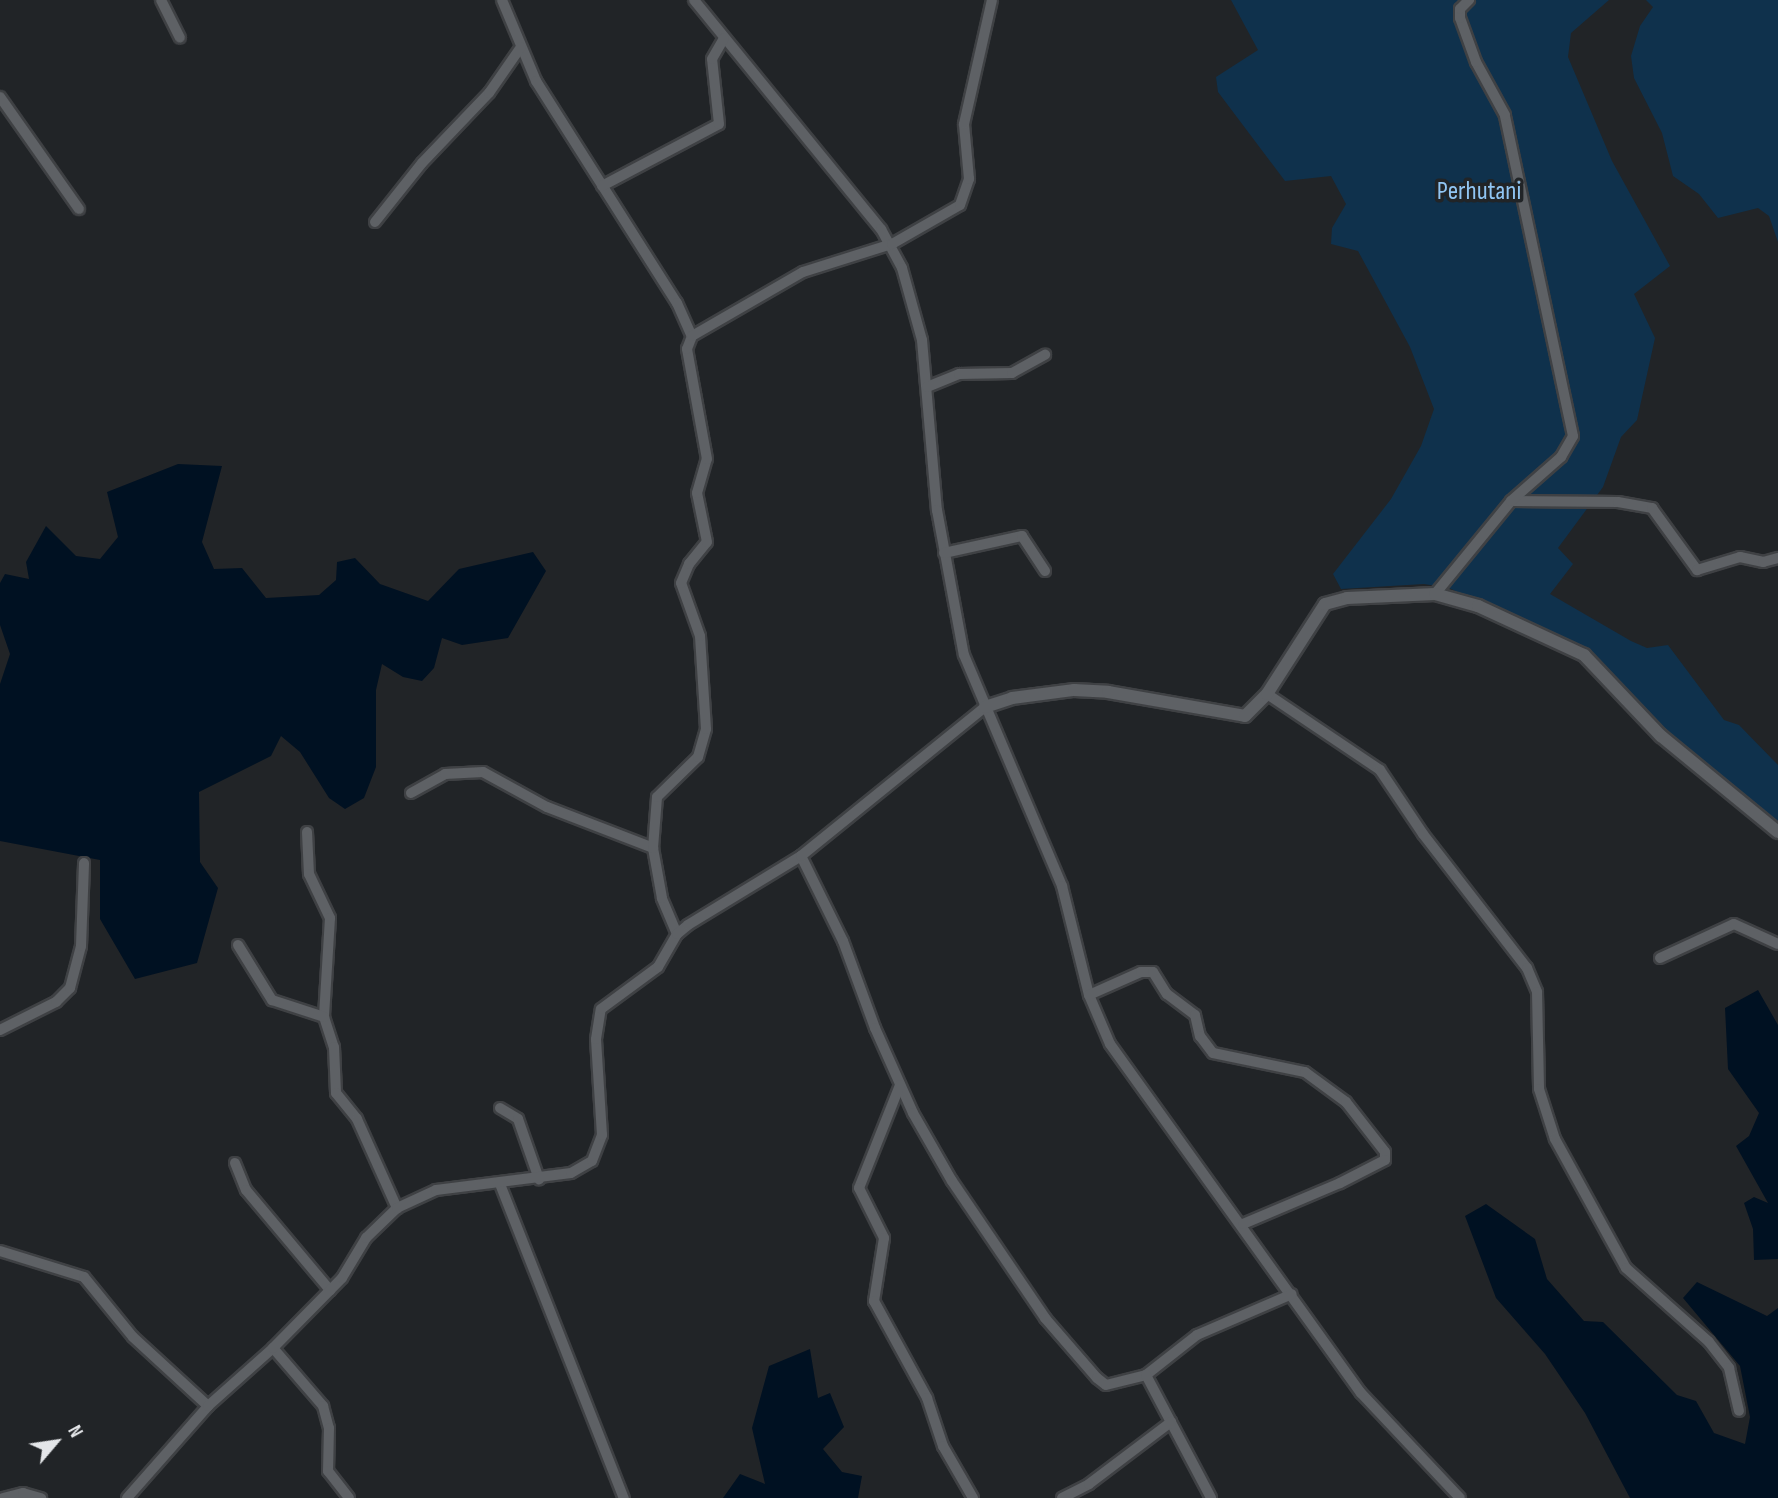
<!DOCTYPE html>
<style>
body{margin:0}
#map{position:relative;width:1778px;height:1498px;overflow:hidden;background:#212427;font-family:"Sofia Sans Condensed",sans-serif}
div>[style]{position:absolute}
.green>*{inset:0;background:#0f314c}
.water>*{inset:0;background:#012}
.roads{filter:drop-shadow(2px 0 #3f4144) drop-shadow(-2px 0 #3f4144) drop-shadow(0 2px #3f4144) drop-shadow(0 -2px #3f4144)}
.minor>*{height:10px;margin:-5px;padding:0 5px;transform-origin:5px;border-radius:5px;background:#5e6165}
.tertiary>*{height:12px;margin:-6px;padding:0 6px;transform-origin:6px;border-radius:6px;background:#5e6165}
span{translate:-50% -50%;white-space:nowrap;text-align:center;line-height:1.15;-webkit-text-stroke:7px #212427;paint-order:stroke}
.park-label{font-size:26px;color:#90c5f3}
.north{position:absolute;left:21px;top:1407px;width:70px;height:70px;-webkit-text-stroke:5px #212427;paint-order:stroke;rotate:61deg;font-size:19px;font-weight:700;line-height:28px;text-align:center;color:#e4e6e9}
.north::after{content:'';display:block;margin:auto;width:24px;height:32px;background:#e4e6e9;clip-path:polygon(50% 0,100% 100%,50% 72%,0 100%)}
</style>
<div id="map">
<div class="green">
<div style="clip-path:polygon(1231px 0,1609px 0,1571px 33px,1568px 57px,1612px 161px,1670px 266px,1634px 294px,1655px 338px,1637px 420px,1621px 437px,1603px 487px,1558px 548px,1573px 564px,1550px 594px,1631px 641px,1647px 648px,1668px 645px,1724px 720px,1739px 725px,1778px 765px,1778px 827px,1664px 733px,1588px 654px,1449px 588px,1424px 584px,1341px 589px,1333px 574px,1391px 499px,1421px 446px,1434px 409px,1410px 347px,1358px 251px,1331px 244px,1332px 228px,1346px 204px,1331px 176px,1285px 181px,1218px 92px,1216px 77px,1258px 50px)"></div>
<div style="clip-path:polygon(1646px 0,1778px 0,1778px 242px,1769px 216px,1758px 208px,1718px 218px,1699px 194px,1673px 176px,1662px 133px,1634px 78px,1631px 56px,1640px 26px,1653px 7px)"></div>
</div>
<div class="water">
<div style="clip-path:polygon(178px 464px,222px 466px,202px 542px,214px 569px,242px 568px,266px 598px,319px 595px,336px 580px,337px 562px,355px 558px,380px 584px,428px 601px,459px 569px,533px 552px,546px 571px,508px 638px,462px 645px,442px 638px,434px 668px,422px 681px,403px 677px,382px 664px,376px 690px,376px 767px,364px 798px,345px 809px,329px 798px,300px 752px,281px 736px,271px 756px,199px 792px,200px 862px,218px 888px,197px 963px,135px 979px,100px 919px,100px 860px,0 841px,0 684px,10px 654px,0 625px,0 583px,5px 574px,29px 579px,26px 562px,46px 526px,76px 556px,100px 559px,118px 537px,107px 492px)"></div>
<div style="clip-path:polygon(1758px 990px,1778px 1025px,1778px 1259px,1754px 1260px,1753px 1229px,1744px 1203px,1754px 1197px,1768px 1203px,1736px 1146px,1749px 1136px,1759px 1113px,1728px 1069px,1725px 1008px)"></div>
<div style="clip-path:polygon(1486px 1204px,1535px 1239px,1547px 1279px,1584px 1321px,1603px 1322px,1677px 1395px,1696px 1401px,1714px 1433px,1745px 1444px,1750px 1417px,1740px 1366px,1683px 1298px,1697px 1282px,1767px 1316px,1778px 1308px,1778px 1498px,1630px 1498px,1585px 1413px,1545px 1354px,1496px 1298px,1465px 1216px)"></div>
<div style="clip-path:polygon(810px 1349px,818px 1398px,830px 1393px,844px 1427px,823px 1449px,842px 1472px,862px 1476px,858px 1498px,723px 1498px,740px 1474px,765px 1484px,752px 1428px,769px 1366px)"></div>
</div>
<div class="roads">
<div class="minor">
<div style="left:161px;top:0;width:42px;rotate:63.4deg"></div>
<div style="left:502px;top:0;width:88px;rotate:67.2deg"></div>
<div style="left:536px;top:81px;width:263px;rotate:57.6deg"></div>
<div style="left:677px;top:303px;width:36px;rotate:66deg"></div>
<div style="left:694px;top:0;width:296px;rotate:50.8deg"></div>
<div style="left:881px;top:229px;width:44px;rotate:61.7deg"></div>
<div style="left:902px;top:268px;width:75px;rotate:74.5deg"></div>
<div style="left:922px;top:340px;width:171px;rotate:85deg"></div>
<div style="left:937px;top:510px;width:147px;rotate:79.5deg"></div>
<div style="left:964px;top:655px;width:251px;rotate:67deg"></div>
<div style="left:1062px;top:886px;width:112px;rotate:76.1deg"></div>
<div style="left:1089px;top:995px;width:53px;rotate:66.8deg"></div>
<div style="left:1110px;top:1044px;width:430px;rotate:54.3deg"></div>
<div style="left:1361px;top:1393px;width:144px;rotate:46.7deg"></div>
<div style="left:0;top:97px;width:137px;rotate:54.8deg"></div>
<div style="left:602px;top:186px;width:132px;rotate:-27.9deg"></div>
<div style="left:719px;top:124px;width:65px;rotate:-96.1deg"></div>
<div style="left:712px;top:59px;width:24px;rotate:-60deg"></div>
<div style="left:375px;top:222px;width:75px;rotate:-51.5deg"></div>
<div style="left:422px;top:163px;width:97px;rotate:-46.3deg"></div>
<div style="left:489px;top:93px;width:56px;rotate:-55.2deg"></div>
<div style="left:927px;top:387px;width:35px;rotate:-22deg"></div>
<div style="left:959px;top:374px;width:53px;rotate:-1.1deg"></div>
<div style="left:1012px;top:373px;width:38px;rotate:-29deg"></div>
<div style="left:1511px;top:501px;width:107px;rotate:0.5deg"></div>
<div style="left:1618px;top:502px;width:35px;rotate:10deg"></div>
<div style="left:1652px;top:508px;width:77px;rotate:54deg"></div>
<div style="left:1697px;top:570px;width:45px;rotate:-16.8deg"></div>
<div style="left:1740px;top:557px;width:24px;rotate:12deg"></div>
<div style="left:1763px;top:562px;width:16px;rotate:-15deg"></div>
<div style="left:944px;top:553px;width:80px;rotate:-12.3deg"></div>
<div style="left:1022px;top:536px;width:42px;rotate:56.7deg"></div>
<div style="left:1435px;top:594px;width:120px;rotate:-50.7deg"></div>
<div style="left:1511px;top:501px;width:67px;rotate:-41.3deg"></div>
<div style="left:1561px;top:457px;width:24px;rotate:-60deg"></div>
<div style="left:1573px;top:436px;width:328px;rotate:-102deg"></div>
<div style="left:1505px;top:115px;width:60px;rotate:-118.7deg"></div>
<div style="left:1476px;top:62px;width:47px;rotate:-110deg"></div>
<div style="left:1460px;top:18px;width:9px;rotate:-90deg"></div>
<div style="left:1460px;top:9px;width:13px;rotate:-45deg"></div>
<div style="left:1267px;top:694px;width:136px;rotate:33.9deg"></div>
<div style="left:1380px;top:770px;width:77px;rotate:56.1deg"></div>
<div style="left:1423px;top:834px;width:170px;rotate:52.2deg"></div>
<div style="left:1527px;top:968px;width:26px;rotate:67deg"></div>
<div style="left:1537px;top:992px;width:97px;rotate:88.8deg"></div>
<div style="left:1539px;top:1089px;width:52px;rotate:72.3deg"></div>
<div style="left:1555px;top:1139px;width:147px;rotate:61.2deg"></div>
<div style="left:1626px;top:1268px;width:111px;rotate:41.7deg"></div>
<div style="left:1709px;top:1342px;width:33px;rotate:52deg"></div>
<div style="left:1729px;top:1368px;width:44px;rotate:76.9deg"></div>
<div style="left:411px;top:793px;width:39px;rotate:-29deg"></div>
<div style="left:445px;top:774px;width:38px;rotate:-3deg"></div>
<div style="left:483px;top:772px;width:73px;rotate:28.7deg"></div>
<div style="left:547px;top:807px;width:114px;rotate:21.1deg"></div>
<div style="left:307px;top:832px;width:42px;rotate:87.3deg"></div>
<div style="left:309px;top:874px;width:49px;rotate:64.5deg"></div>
<div style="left:330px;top:918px;width:99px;rotate:93.5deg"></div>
<div style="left:324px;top:1017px;width:32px;rotate:72deg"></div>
<div style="left:334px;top:1047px;width:46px;rotate:87.5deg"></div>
<div style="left:336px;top:1093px;width:33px;rotate:51deg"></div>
<div style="left:357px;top:1119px;width:98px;rotate:65.8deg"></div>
<div style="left:801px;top:856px;width:95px;rotate:63.7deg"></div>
<div style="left:843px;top:941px;width:93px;rotate:69.8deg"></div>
<div style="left:875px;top:1028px;width:93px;rotate:65.9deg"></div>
<div style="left:913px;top:1113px;width:78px;rotate:60.2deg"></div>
<div style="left:952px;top:1181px;width:166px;rotate:55.8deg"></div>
<div style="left:1045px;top:1318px;width:79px;rotate:49.1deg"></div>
<div style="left:1097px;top:1378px;width:11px;rotate:38deg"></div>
<div style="left:1106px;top:1385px;width:41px;rotate:-14deg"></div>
<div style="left:1146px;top:1375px;width:65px;rotate:-38.1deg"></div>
<div style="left:1197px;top:1335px;width:103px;rotate:-23.3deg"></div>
<div style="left:677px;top:934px;width:39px;rotate:-113deg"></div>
<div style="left:662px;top:898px;width:51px;rotate:-100.2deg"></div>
<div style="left:653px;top:848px;width:51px;rotate:-85.5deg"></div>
<div style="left:657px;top:797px;width:57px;rotate:-44.3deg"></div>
<div style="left:698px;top:757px;width:29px;rotate:-74deg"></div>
<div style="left:706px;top:729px;width:93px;rotate:-93.7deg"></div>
<div style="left:700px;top:636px;width:56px;rotate:-109.7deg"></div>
<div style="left:681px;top:583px;width:21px;rotate:-67deg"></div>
<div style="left:689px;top:564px;width:28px;rotate:-51deg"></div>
<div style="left:707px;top:542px;width:50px;rotate:-101.5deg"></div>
<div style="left:697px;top:493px;width:35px;rotate:-74deg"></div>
<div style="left:707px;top:459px;width:112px;rotate:-100.3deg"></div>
<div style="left:687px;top:349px;width:14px;rotate:-69deg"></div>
<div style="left:692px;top:336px;width:128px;rotate:-30deg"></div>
<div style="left:803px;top:272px;width:93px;rotate:-17.5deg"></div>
<div style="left:892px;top:244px;width:78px;rotate:-29.8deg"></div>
<div style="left:960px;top:205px;width:28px;rotate:-71deg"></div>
<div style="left:969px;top:179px;width:55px;rotate:-95.2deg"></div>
<div style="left:964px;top:124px;width:127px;rotate:-77.3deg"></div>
<div style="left:238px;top:945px;width:65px;rotate:58.3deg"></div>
<div style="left:272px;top:1000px;width:55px;rotate:18.1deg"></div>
<div style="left:1660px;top:958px;width:81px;rotate:-24.7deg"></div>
<div style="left:1734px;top:924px;width:48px;rotate:24.4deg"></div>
<div style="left:1089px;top:995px;width:57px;rotate:-23.9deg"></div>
<div style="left:1141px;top:972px;width:12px"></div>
<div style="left:1153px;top:972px;width:26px;rotate:58deg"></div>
<div style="left:1167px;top:994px;width:35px;rotate:37deg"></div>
<div style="left:1195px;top:1015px;width:22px;rotate:77deg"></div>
<div style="left:1200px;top:1036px;width:21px;rotate:53deg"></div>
<div style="left:1213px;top:1053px;width:94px;rotate:11.7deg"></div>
<div style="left:1305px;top:1072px;width:51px;rotate:36.2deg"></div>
<div style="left:1346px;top:1102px;width:63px;rotate:52deg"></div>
<div style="left:1385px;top:1152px;width:8px;rotate:90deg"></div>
<div style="left:1385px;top:1160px;width:51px;rotate:152.9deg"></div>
<div style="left:1340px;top:1183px;width:105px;rotate:157.1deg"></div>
<div style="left:0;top:1030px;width:63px;rotate:-26.6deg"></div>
<div style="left:56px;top:1002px;width:20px;rotate:-45deg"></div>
<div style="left:70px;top:988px;width:43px;rotate:-75.3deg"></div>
<div style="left:81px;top:946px;width:83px;rotate:-87.9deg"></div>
<div style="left:900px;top:1085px;width:111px;rotate:111.7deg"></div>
<div style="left:859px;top:1188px;width:56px;rotate:63.4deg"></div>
<div style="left:884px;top:1238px;width:64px;rotate:99deg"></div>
<div style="left:874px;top:1301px;width:111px;rotate:61.3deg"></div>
<div style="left:927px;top:1398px;width:51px;rotate:71.6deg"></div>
<div style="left:943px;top:1446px;width:60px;rotate:60deg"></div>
<div style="left:500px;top:1108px;width:21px;rotate:31deg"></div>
<div style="left:518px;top:1119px;width:64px;rotate:70.7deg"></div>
<div style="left:235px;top:1163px;width:29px;rotate:68deg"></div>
<div style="left:246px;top:1190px;width:131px;rotate:50deg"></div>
<div style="left:500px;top:1184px;width:338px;rotate:68.5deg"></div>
<div style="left:0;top:1251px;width:88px;rotate:17.2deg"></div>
<div style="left:84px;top:1277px;width:77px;rotate:50.8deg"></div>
<div style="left:133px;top:1337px;width:102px;rotate:42.6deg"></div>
<div style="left:273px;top:1348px;width:77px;rotate:49.2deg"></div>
<div style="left:323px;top:1406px;width:23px;rotate:75deg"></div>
<div style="left:329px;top:1428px;width:43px;rotate:91.3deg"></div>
<div style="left:328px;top:1471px;width:34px;rotate:52deg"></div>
<div style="left:1146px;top:1375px;width:139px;rotate:62.1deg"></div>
<div style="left:3px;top:1498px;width:21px;rotate:-14deg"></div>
<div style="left:23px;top:1493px;width:19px;rotate:16deg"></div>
<div style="left:127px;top:1498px;width:123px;rotate:-48.6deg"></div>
<div style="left:208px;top:1406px;width:87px;rotate:-41.7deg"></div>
<div style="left:273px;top:1348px;width:98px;rotate:-45.4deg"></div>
<div style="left:342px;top:1278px;width:47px;rotate:-59deg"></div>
<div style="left:366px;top:1238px;width:43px;rotate:-44.1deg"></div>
<div style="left:397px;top:1208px;width:43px;rotate:-24.8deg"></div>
<div style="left:436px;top:1190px;width:136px;rotate:-7.2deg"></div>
<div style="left:571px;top:1173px;width:24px;rotate:-30deg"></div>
<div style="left:592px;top:1161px;width:28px;rotate:-69deg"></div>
<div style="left:602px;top:1135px;width:96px;rotate:-93.6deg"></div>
<div style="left:596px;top:1039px;width:30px;rotate:-81deg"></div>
<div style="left:601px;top:1009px;width:71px;rotate:-36.4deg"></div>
<div style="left:658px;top:967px;width:38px;rotate:-60deg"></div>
<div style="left:677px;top:934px;width:14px;rotate:-39deg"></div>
<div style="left:688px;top:925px;width:132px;rotate:-31.4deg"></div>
<div style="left:801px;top:856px;width:237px;rotate:-39deg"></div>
<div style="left:1062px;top:1498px;width:30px;rotate:-27deg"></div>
<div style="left:1089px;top:1484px;width:103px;rotate:-37.1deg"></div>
</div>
<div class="tertiary">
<div style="left:985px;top:707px;width:28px;rotate:-18deg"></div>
<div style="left:1012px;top:698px;width:63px;rotate:-7.4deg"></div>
<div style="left:1074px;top:690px;width:34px;rotate:3deg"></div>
<div style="left:1108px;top:692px;width:139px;rotate:9.9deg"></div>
<div style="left:1245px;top:716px;width:31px;rotate:-45deg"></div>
<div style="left:1267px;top:694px;width:107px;rotate:-57.2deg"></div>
<div style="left:1325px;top:604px;width:23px;rotate:-15deg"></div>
<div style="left:1347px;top:598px;width:88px;rotate:-2.6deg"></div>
<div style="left:1435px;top:594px;width:45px;rotate:15.6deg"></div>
<div style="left:1478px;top:606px;width:117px;rotate:24.8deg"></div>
<div style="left:1584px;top:655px;width:112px;rotate:46.5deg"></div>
<div style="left:1661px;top:736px;width:151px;rotate:39.4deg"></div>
</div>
</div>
<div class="park-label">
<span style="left:1479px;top:192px">Perhutani</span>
</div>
<div class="north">N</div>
</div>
